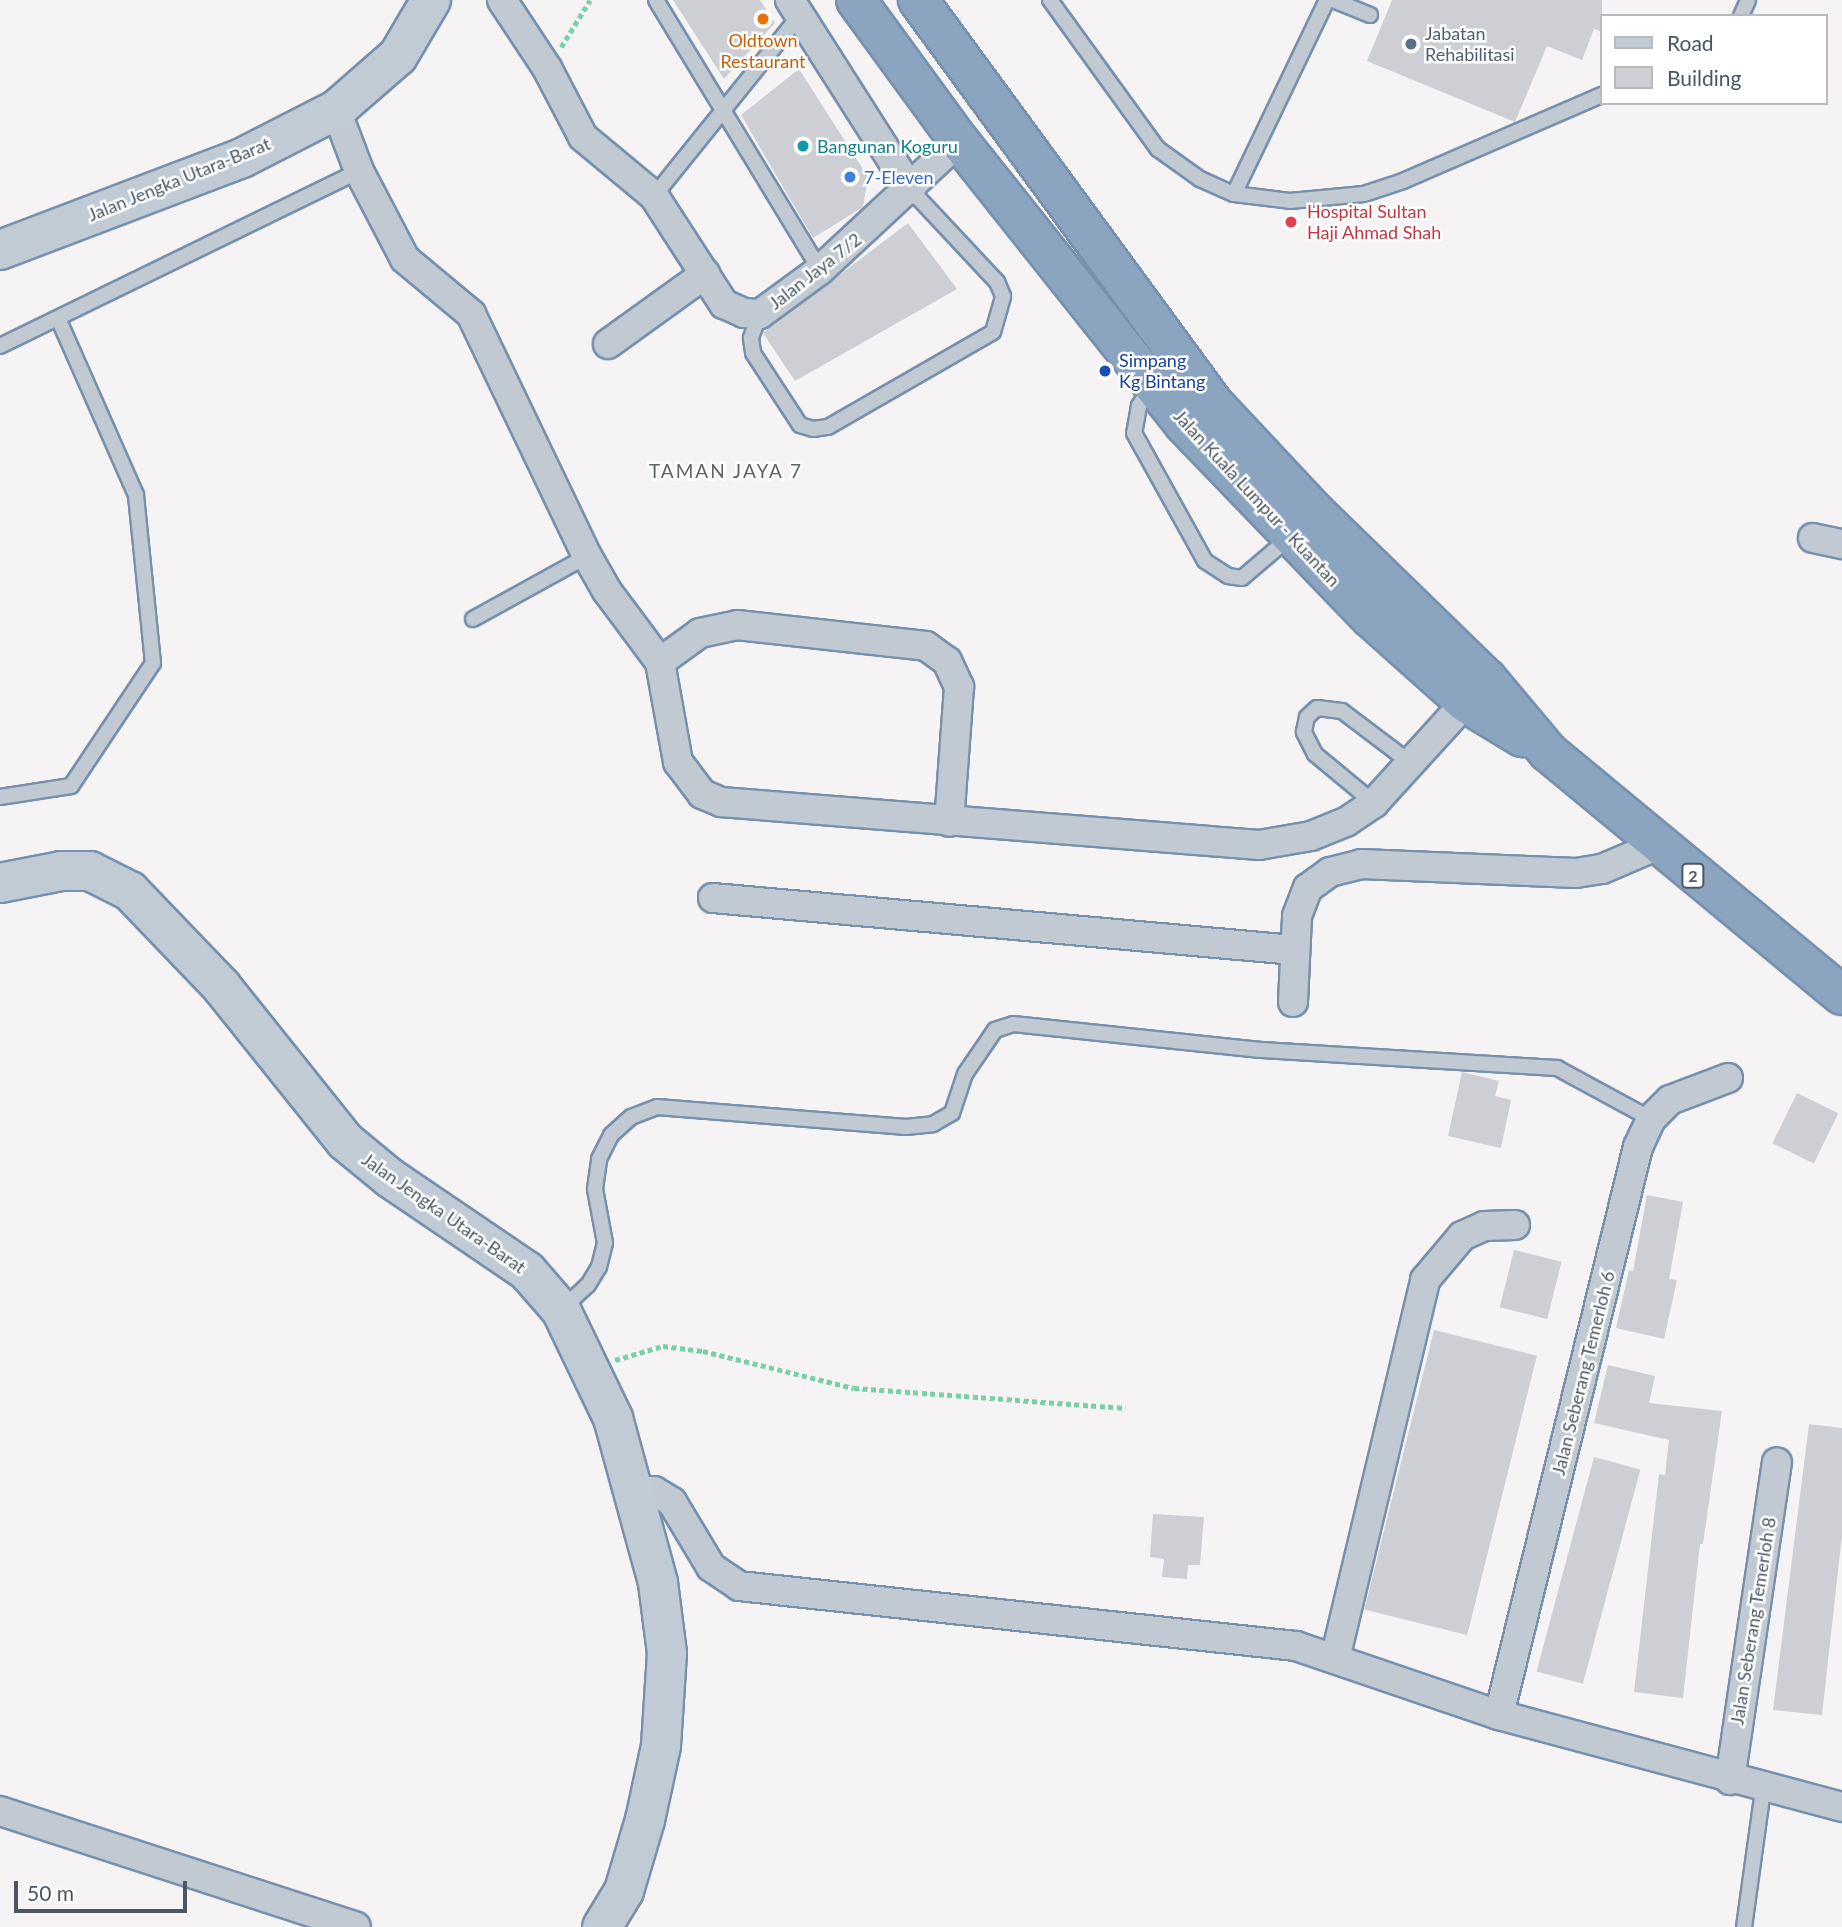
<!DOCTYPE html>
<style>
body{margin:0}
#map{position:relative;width:1842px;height:1927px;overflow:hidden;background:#f5f3f3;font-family:Lato,sans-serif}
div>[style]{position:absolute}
.building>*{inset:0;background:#cdcfd5;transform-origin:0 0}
.path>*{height:4.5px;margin-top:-2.25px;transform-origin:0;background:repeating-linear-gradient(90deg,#7ad0a6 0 5px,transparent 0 8.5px)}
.roads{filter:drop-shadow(2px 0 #7690ad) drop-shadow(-2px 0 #7690ad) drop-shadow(0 2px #7690ad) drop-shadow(0 -2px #7690ad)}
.lane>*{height:14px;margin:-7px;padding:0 7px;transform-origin:7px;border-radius:7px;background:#c1cad2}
.street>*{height:28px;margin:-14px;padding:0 14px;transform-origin:14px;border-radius:14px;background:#c1cad2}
.secondary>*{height:38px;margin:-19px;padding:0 19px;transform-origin:19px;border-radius:19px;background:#c1cbd6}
.highway>*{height:38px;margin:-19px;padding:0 19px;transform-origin:19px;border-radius:19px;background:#8ba5c1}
.dots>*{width:19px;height:19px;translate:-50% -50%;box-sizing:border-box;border:4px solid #fff;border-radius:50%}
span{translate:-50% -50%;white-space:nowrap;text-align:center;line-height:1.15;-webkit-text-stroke:5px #fff;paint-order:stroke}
.shield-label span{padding:2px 5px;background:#fff;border:2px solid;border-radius:5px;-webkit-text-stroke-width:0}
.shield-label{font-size:16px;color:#4a5661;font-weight:700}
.service-label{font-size:18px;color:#4e5e75}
.left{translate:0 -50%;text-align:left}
.food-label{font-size:18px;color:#c56008}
.culture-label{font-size:18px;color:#0d838f}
.shop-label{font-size:18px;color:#366cbe}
.street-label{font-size:18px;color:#4a5661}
.health-label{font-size:18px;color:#be3a42}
.transit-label{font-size:18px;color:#164399}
.neighbourhood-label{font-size:19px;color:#5f6368;letter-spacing:2px}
.legend{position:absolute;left:1600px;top:14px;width:228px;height:91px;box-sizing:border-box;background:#fff;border:2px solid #b7bbc0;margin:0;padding:9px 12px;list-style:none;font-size:21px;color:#4a5661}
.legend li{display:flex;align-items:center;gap:14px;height:35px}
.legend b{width:35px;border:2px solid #b7bbc0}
.scale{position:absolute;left:14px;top:1881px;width:173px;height:32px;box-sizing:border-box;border:4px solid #4a5661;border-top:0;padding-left:9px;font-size:21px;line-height:24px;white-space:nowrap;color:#4a5661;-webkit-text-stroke:5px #fff;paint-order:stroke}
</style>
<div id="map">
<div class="building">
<div style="clip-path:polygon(673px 0,760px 0,775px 23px,724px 79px)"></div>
<div style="clip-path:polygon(1392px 0,1602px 0,1602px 32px,1594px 29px,1582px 60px,1547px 46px,1515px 122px,1367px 61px)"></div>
<div style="clip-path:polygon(799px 69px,868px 177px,863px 207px,813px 238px,741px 115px)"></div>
<div style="clip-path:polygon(908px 223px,957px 289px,795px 381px,763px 333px)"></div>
<div style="clip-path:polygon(1462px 1072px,1499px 1081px,1495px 1096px,1511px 1100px,1501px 1148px,1448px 1136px)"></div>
<div style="left:1797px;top:1093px;width:46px;height:56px;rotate:26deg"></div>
<div style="clip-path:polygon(1647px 1195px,1683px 1202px,1669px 1279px,1677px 1280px,1664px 1339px,1616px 1328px,1629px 1270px,1633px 1271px)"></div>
<div style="left:1514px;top:1250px;width:49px;height:59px;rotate:14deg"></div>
<div style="left:1434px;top:1330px;width:106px;height:288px;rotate:14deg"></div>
<div style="clip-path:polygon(1608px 1365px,1655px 1376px,1649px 1403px,1722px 1411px,1703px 1544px,1700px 1544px,1683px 1698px,1634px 1692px,1659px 1474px,1665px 1475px,1669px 1440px,1594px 1423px)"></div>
<div style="clip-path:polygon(1809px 1424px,1842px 1428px,1842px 1535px,1822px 1715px,1773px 1710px)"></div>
<div style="left:1594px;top:1457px;width:48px;height:222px;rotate:15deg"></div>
<div style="clip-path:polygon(1153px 1514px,1204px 1517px,1200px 1565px,1188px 1565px,1187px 1579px,1162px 1577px,1164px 1559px,1150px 1557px)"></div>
</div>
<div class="path">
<div style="left:561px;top:47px;width:55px;rotate:-58.3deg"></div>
<div style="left:615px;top:1360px;width:50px;rotate:-16.3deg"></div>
<div style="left:663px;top:1346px;width:40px;rotate:7.1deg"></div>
<div style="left:703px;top:1351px;width:155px;rotate:13.8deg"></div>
<div style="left:854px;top:1388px;width:272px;rotate:4.2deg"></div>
</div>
<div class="roads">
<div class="lane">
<div style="left:656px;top:0;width:316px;rotate:58.7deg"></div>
<div style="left:1050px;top:0;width:184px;rotate:54.1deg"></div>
<div style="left:1158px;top:149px;width:52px;rotate:35.5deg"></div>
<div style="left:1200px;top:179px;width:37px;rotate:24deg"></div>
<div style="left:1234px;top:194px;width:56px;rotate:7.1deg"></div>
<div style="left:1290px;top:201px;width:74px;rotate:-5.4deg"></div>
<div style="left:1364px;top:194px;width:41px;rotate:-18.4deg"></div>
<div style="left:1403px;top:181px;width:217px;rotate:-23.4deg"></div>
<div style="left:1333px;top:0;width:40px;rotate:22deg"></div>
<div style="left:1741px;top:16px;width:17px;rotate:-66deg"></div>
<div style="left:1234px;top:194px;width:215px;rotate:-64.4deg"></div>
<div style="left:654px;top:196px;width:233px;rotate:-51.1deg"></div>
<div style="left:760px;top:314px;width:26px;rotate:111deg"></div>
<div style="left:751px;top:338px;width:15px;rotate:82deg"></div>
<div style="left:753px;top:353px;width:86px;rotate:56.9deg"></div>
<div style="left:800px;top:425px;width:14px;rotate:17deg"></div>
<div style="left:813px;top:429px;width:15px;rotate:-8deg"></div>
<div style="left:828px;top:427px;width:190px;rotate:-29.9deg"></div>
<div style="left:993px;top:332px;width:37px;rotate:-74deg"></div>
<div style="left:1003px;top:296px;width:15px;rotate:-113deg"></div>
<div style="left:997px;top:282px;width:126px;rotate:-133.1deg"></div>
<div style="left:0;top:346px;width:399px;rotate:-26deg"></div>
<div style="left:1152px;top:385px;width:25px;rotate:122deg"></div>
<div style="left:1139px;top:406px;width:27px;rotate:100deg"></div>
<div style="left:1134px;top:433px;width:146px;rotate:61deg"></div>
<div style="left:1205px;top:561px;width:27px;rotate:33deg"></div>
<div style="left:1228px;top:576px;width:14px;rotate:8deg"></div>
<div style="left:1242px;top:578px;width:63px;rotate:-40.5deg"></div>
<div style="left:473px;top:619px;width:130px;rotate:-28.9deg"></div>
<div style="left:0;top:797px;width:72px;rotate:-8.8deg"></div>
<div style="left:71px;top:786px;width:148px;rotate:-56.3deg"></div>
<div style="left:153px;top:663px;width:169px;rotate:-95.8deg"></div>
<div style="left:136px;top:495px;width:193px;rotate:-113.8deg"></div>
<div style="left:1374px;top:803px;width:77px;rotate:-140.3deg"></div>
<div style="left:1315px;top:754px;width:25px;rotate:-117deg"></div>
<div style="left:1304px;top:732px;width:15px;rotate:-79deg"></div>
<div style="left:1307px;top:717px;width:13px;rotate:-42deg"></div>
<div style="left:1317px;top:708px;width:25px;rotate:7deg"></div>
<div style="left:1342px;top:711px;width:88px;rotate:37.1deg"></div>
<div style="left:562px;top:1309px;width:35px;rotate:-43deg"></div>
<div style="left:588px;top:1285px;width:21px;rotate:-59deg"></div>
<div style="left:599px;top:1267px;width:25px;rotate:-76deg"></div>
<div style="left:605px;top:1243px;width:55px;rotate:-100.5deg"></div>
<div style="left:595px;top:1189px;width:30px;rotate:-82deg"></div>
<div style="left:599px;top:1159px;width:27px;rotate:-63deg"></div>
<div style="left:611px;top:1135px;width:27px;rotate:-42deg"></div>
<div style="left:631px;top:1117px;width:28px;rotate:-21deg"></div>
<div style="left:657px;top:1107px;width:250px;rotate:4.6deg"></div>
<div style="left:906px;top:1127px;width:27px;rotate:-6deg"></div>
<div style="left:933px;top:1124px;width:22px;rotate:-30deg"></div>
<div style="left:952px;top:1113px;width:41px;rotate:-71.6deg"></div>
<div style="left:965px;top:1074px;width:53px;rotate:-55.7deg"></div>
<div style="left:995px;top:1030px;width:19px;rotate:-18deg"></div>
<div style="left:1013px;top:1024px;width:249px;rotate:6deg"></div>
<div style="left:1261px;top:1050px;width:297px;rotate:3.5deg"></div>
<div style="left:1557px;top:1068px;width:107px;rotate:28.5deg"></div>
<div style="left:1744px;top:1927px;width:138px;rotate:-82.1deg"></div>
</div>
<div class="street">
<div style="left:502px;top:0;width:82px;rotate:56.5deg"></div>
<div style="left:547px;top:68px;width:78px;rotate:62.4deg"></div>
<div style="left:583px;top:137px;width:92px;rotate:39.7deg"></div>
<div style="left:654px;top:196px;width:129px;rotate:57.1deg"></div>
<div style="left:724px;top:304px;width:22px;rotate:24deg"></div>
<div style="left:744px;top:313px;width:16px;rotate:4deg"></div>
<div style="left:760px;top:314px;width:74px;rotate:-36.3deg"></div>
<div style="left:820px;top:270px;width:190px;rotate:-42.9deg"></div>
<div style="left:790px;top:0;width:225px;rotate:57.5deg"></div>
<div style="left:336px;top:110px;width:65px;rotate:69.3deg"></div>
<div style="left:359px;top:171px;width:99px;rotate:62.4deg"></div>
<div style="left:405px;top:259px;width:86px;rotate:39.8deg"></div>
<div style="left:471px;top:314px;width:268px;rotate:64.4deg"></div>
<div style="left:587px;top:556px;width:40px;rotate:60.3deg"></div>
<div style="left:607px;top:591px;width:89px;rotate:53.3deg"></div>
<div style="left:660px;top:662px;width:102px;rotate:79.8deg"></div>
<div style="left:678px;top:762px;width:40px;rotate:53deg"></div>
<div style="left:702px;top:794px;width:21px;rotate:23deg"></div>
<div style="left:721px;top:802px;width:540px;rotate:4.57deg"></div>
<div style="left:1259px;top:845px;width:53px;rotate:-9.8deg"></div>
<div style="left:1311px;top:836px;width:38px;rotate:-22deg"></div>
<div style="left:1346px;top:822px;width:34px;rotate:-34deg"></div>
<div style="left:1374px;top:803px;width:153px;rotate:-47.7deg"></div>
<div style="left:608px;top:344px;width:120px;rotate:-35.8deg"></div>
<div style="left:1813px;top:538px;width:30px;rotate:12deg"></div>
<div style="left:660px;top:662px;width:49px;rotate:-35.9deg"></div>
<div style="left:700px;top:633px;width:38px;rotate:-12deg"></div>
<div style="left:737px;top:625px;width:190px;rotate:6.3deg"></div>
<div style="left:926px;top:646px;width:26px;rotate:36deg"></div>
<div style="left:947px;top:661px;width:29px;rotate:65deg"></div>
<div style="left:959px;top:687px;width:135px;rotate:94.2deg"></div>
<div style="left:713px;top:898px;width:584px;rotate:5.11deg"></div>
<div style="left:1293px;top:1002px;width:86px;rotate:-87.3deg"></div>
<div style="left:1297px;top:916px;width:30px;rotate:-69deg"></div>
<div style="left:1308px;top:888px;width:27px;rotate:-36deg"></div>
<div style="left:1330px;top:872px;width:32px;rotate:-14deg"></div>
<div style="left:1361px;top:864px;width:215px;rotate:2.4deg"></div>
<div style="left:1576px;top:873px;width:26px;rotate:-9deg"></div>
<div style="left:1602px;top:869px;width:59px;rotate:-23.1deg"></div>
<div style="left:634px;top:1491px;width:20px"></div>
<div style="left:654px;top:1491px;width:21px;rotate:31deg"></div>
<div style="left:672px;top:1502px;width:76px;rotate:59deg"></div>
<div style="left:711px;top:1567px;width:34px;rotate:34deg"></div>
<div style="left:739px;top:1586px;width:560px;rotate:6.15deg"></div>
<div style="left:1296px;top:1646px;width:214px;rotate:18.8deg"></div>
<div style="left:1499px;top:1715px;width:355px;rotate:15deg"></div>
<div style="left:1335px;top:1659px;width:390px;rotate:-76.6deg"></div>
<div style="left:1425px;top:1280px;width:57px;rotate:-49.9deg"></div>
<div style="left:1462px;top:1236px;width:24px;rotate:-24deg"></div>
<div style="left:1484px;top:1226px;width:31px;rotate:-2deg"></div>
<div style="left:1499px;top:1715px;width:585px;rotate:-76.25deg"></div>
<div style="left:1638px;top:1147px;width:31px;rotate:-65deg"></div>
<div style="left:1651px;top:1119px;width:27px;rotate:-45deg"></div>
<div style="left:1670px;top:1100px;width:62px;rotate:-20.8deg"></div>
<div style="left:1730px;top:1780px;width:321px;rotate:-81.6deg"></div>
<div style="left:0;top:1811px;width:374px;rotate:18deg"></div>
</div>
<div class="secondary">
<div style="left:0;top:250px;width:259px;rotate:-20.8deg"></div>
<div style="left:242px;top:158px;width:106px;rotate:-27.1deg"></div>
<div style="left:336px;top:110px;width:82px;rotate:-41.1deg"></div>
<div style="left:398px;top:56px;width:65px;rotate:-59.5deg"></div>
<div style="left:0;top:883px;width:62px;rotate:-11.1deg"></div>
<div style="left:61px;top:871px;width:29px"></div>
<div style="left:90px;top:871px;width:45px;rotate:26.6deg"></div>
<div style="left:130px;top:891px;width:132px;rotate:46.2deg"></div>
<div style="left:221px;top:986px;width:198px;rotate:51.3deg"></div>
<div style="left:345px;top:1141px;width:58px;rotate:39.4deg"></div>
<div style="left:390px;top:1178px;width:166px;rotate:34.2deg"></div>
<div style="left:527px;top:1271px;width:52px;rotate:48.9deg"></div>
<div style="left:561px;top:1310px;width:120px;rotate:64.3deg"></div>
<div style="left:613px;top:1418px;width:171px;rotate:74.7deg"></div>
<div style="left:658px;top:1583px;width:71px;rotate:82.7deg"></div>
<div style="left:667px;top:1653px;width:93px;rotate:93.7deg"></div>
<div style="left:661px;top:1746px;width:76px;rotate:102.2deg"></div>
<div style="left:645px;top:1820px;width:74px;rotate:106.5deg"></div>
<div style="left:624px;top:1891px;width:42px;rotate:121.4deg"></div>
</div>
<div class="highway">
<div style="left:856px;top:0;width:175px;rotate:53.9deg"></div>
<div style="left:959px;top:141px;width:362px;rotate:51.5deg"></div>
<div style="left:1184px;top:424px;width:269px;rotate:46.1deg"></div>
<div style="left:1371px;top:618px;width:127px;rotate:41.8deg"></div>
<div style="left:1466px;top:703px;width:66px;rotate:31.3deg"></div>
<div style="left:918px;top:0;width:498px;rotate:53.8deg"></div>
<div style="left:1212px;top:402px;width:151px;rotate:46.9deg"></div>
<div style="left:1315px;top:512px;width:240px;rotate:44.2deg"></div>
<div style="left:1487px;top:679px;width:95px;rotate:50.1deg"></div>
<div style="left:1548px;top:752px;width:381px;rotate:39.6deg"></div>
</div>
</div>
<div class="dots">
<div style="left:763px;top:19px;background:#e8710a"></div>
<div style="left:1411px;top:44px;background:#5c6f8a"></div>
<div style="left:803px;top:146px;background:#0f9aa8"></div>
<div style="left:850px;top:177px;background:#3f7fe0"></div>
<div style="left:1291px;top:222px;background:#e0444e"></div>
<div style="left:1105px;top:371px;background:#1a4fb4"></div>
</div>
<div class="shield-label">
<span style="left:1693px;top:876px">2</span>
</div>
<div class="service-label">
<span class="left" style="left:1425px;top:44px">Jabatan<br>Rehabilitasi</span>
</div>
<div class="food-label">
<span style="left:763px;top:51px">Oldtown<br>Restaurant</span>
</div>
<div class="culture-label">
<span class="left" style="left:817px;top:146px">Bangunan Koguru</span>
</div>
<div class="shop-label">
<span class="left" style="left:864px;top:177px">7-Eleven</span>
</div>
<div class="street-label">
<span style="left:179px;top:179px;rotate:-22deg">Jalan Jengka Utara-Barat</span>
<span style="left:815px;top:271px;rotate:-38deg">Jalan Jaya 7/2</span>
<span style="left:1257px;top:498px;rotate:47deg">Jalan Kuala Lumpur - Kuantan</span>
<span style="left:444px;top:1213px;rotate:35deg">Jalan Jengka Utara-Barat</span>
<span style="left:1583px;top:1373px;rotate:-76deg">Jalan Seberang Temerloh 6</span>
<span style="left:1753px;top:1621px;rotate:-81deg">Jalan Seberang Temerloh 8</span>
</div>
<div class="health-label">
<span class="left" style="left:1307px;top:222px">Hospital Sultan<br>Haji Ahmad Shah</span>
</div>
<div class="transit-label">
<span class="left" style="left:1119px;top:371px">Simpang<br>Kg Bintang</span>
</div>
<div class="neighbourhood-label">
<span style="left:726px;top:471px">TAMAN JAYA 7</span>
</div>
<ul class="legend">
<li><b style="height:9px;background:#c1cbd6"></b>Road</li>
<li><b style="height:19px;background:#cdcfd5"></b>Building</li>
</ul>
<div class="scale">50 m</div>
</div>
